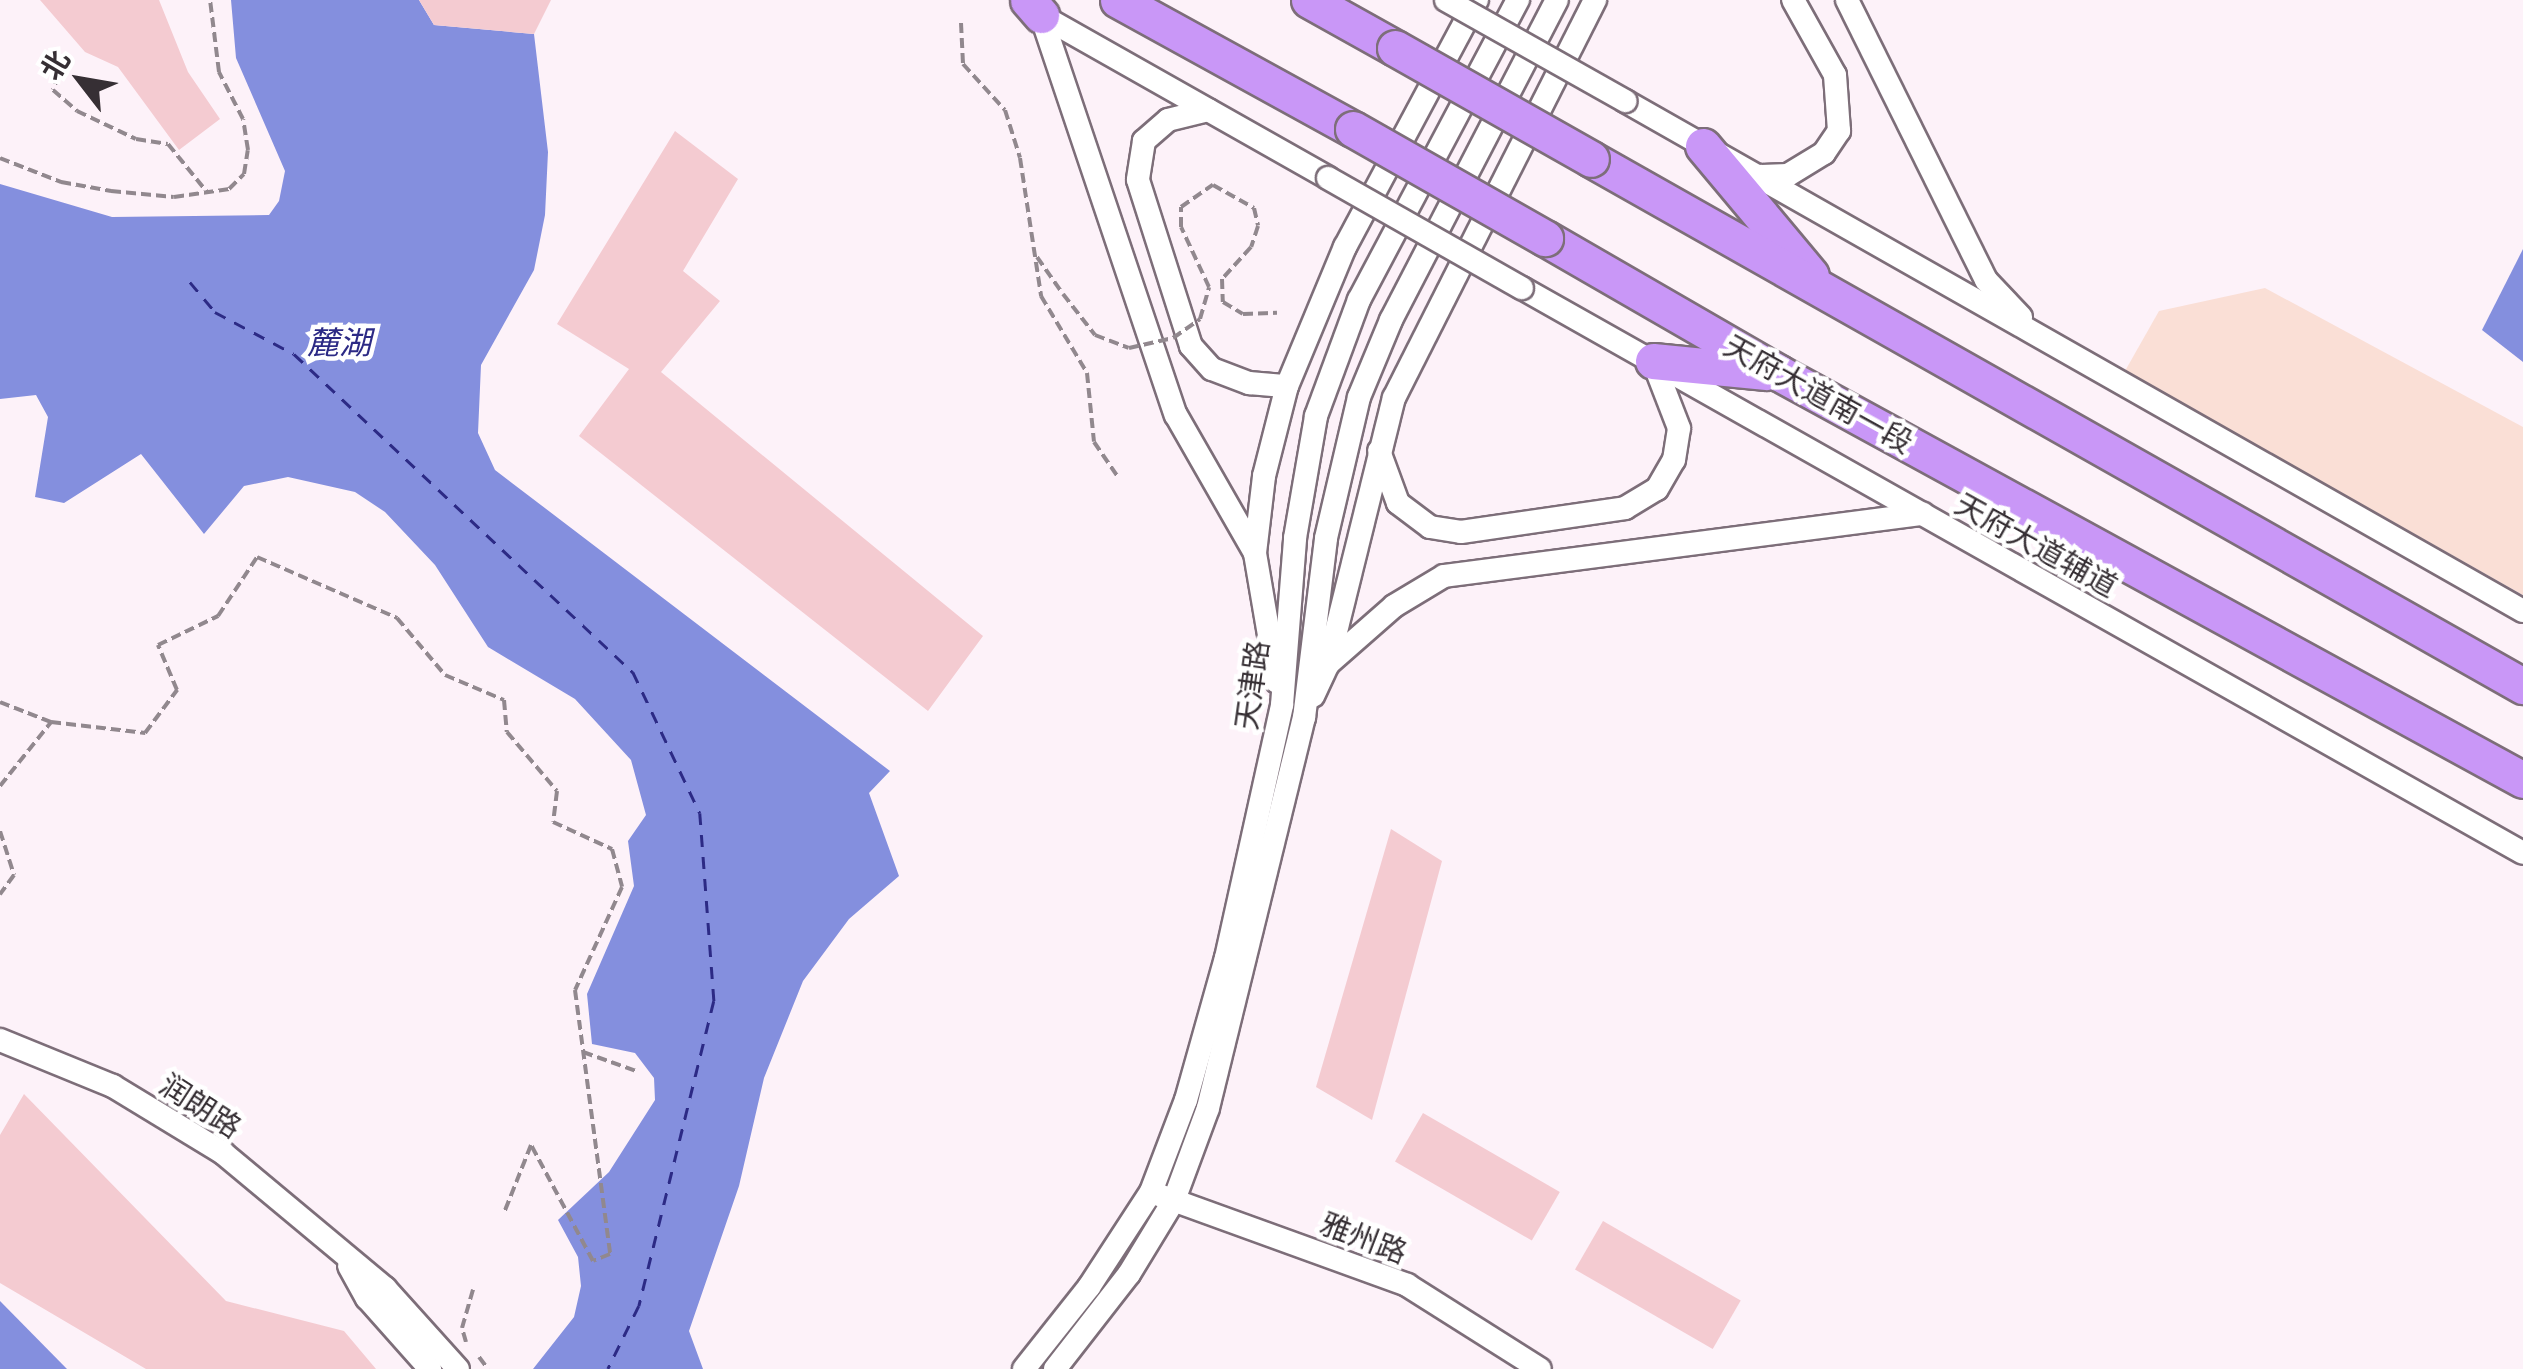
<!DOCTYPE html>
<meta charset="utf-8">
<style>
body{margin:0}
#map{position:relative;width:2523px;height:1369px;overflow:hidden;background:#fdf2f9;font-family:"Exo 2","Noto Sans SC",sans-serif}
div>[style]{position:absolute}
.green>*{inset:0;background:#fadfd6}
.water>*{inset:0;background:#848fde}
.ferry>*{height:2.5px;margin-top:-1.25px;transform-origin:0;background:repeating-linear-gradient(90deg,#2c2a85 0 12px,transparent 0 22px)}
.building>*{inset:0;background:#f4cbd1;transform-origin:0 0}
.path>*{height:4px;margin-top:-2px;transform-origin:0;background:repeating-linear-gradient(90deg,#91888e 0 10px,transparent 0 15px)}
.roads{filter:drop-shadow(2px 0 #7d6e79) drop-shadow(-2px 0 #7d6e79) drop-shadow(0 2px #7d6e79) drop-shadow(0 -2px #7d6e79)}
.minor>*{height:22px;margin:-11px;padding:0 11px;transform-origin:11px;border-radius:11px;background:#fff}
.highway>*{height:35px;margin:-17.5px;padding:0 17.5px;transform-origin:17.5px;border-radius:17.5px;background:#c997f7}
.path-bridge>*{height:4px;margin-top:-2px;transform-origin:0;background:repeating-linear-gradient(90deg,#91888e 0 10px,transparent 0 15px)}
.bridges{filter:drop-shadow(2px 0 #7d6e79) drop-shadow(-2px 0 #7d6e79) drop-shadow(0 2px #7d6e79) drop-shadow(0 -2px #7d6e79)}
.minor-bridge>*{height:22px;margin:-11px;padding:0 11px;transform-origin:11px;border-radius:11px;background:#fff}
.highway-bridge>*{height:35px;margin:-17.5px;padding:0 17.5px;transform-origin:17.5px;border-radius:17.5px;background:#c997f7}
span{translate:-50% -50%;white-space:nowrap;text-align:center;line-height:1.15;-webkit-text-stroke:9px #fff;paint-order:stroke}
.street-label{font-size:30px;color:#362f34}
.water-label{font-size:32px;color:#2c2a85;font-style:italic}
.north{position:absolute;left:30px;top:30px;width:100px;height:100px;-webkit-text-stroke:8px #fff;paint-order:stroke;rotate:301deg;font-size:28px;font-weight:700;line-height:40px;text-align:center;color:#362f34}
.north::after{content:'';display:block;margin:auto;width:35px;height:45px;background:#362f34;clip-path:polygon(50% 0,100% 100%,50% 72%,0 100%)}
</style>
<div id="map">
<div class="green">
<div style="clip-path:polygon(2265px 288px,2523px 427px,2523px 595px,2125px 371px,2159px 311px)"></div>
</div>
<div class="water">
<div style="clip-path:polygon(231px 0,419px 0,434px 25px,534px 34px,548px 152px,545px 215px,534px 270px,481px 365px,478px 433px,495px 470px,890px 771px,869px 793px,899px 876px,849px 919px,803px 981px,764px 1078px,739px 1186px,689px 1331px,703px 1369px,533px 1369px,574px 1317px,581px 1286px,578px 1257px,558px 1220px,609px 1172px,655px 1100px,654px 1078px,635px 1053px,592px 1044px,587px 994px,634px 886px,628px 841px,646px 815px,631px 760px,575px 699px,488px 647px,435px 565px,385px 512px,355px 492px,288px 477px,244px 486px,204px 534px,141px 454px,64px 503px,35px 497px,48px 417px,36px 395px,0 399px,0 184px,112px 217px,269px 215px,279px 201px,285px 171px,236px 58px)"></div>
<div style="clip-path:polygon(2523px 249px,2523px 362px,2482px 330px)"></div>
<div style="clip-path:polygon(0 1301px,67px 1369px,0 1369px)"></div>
</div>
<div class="ferry">
<div style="left:190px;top:282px;width:39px;rotate:50deg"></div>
<div style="left:215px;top:312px;width:89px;rotate:28deg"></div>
<div style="left:294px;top:354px;width:465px;rotate:43.2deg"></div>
<div style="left:633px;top:672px;width:156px;rotate:64.6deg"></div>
<div style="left:700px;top:813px;width:189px;rotate:85.7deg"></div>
<div style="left:714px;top:1001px;width:314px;rotate:103.8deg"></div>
<div style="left:639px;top:1306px;width:70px;rotate:116.2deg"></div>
</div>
<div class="building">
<div style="clip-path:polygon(40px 0,159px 0,188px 72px,220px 119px,179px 150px,118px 67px,85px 52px)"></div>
<div style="clip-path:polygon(419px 0,551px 0,534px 34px,434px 25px)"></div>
<div style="clip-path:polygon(675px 131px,738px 179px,683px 271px,720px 301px,661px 372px,983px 636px,928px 711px,579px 436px,629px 369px,557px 324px)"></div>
<div style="clip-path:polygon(1391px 829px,1442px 861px,1372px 1120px,1316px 1087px)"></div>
<div style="clip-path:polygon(24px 1094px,226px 1301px,344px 1331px,376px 1369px,146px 1369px,0 1283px,0 1135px)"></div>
<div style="left:1423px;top:1113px;width:158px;height:56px;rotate:30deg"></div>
<div style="left:1603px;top:1221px;width:159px;height:56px;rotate:30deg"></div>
</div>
<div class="path">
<div style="left:961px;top:23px;width:41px;rotate:87.2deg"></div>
<div style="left:963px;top:64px;width:62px;rotate:47.6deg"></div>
<div style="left:1005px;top:110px;width:50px;rotate:72.6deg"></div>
<div style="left:1020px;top:158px;width:140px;rotate:81.3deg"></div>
<div style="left:1041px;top:296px;width:90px;rotate:59.1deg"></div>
<div style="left:1087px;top:373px;width:69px;rotate:84.2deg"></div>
<div style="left:1094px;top:442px;width:42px;rotate:55.6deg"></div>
<div style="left:59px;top:75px;width:16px;rotate:112deg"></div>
<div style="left:53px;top:90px;width:32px;rotate:41deg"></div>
<div style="left:77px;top:111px;width:65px;rotate:25.4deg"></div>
<div style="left:136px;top:139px;width:32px;rotate:9deg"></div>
<div style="left:168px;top:144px;width:62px;rotate:50.9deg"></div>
<div style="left:0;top:158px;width:66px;rotate:21.5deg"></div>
<div style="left:61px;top:182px;width:51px;rotate:10.2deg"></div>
<div style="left:111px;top:191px;width:63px;rotate:5.4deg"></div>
<div style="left:174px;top:197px;width:56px;rotate:-8.3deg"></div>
<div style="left:229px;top:189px;width:21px;rotate:-45deg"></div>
<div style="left:244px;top:174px;width:24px;rotate:-81deg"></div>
<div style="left:248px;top:150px;width:31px;rotate:-99deg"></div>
<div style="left:243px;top:119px;width:53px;rotate:-117.1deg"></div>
<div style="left:219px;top:72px;width:73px;rotate:-97.1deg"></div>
<div style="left:1181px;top:227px;width:20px;rotate:-90deg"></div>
<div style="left:1181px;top:207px;width:39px;rotate:-35deg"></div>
<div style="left:1213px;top:185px;width:47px;rotate:29.3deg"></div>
<div style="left:1254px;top:208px;width:18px;rotate:77deg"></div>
<div style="left:1258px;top:226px;width:22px;rotate:108deg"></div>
<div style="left:1251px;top:247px;width:43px;rotate:132.2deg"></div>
<div style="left:1222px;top:279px;width:23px;rotate:88deg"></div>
<div style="left:1223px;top:302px;width:23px;rotate:31deg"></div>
<div style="left:1243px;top:314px;width:34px;rotate:-2deg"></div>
<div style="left:1037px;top:257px;width:45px;rotate:54.9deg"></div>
<div style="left:0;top:702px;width:55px;rotate:21.4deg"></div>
<div style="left:51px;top:722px;width:95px;rotate:6.7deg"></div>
<div style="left:145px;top:733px;width:54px;rotate:-53.3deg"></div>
<div style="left:177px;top:690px;width:49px;rotate:-112.9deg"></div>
<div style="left:158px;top:645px;width:67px;rotate:-25.8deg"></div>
<div style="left:218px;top:616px;width:71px;rotate:-56.5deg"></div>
<div style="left:257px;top:557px;width:153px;rotate:23.5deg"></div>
<div style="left:397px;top:618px;width:75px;rotate:49.9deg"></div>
<div style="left:445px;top:675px;width:64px;rotate:23deg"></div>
<div style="left:504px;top:700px;width:32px;rotate:85deg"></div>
<div style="left:507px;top:732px;width:77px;rotate:49.7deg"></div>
<div style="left:557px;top:791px;width:31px;rotate:97deg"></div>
<div style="left:553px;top:822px;width:65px;rotate:24.6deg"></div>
<div style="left:612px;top:849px;width:39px;rotate:75deg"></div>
<div style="left:622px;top:887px;width:113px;rotate:114.5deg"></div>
<div style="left:575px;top:990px;width:266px;rotate:82.4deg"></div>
<div style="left:610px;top:1254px;width:18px;rotate:158deg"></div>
<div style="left:593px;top:1261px;width:132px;rotate:-118.1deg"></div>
<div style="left:531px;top:1145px;width:73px;rotate:111.7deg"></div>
<div style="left:0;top:786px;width:82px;rotate:-51.4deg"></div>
<div style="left:0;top:831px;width:46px;rotate:72.3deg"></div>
<div style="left:14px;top:875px;width:24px;rotate:126deg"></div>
<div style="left:583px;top:1052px;width:59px;rotate:19.7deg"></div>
<div style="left:466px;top:1342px;width:15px;rotate:-106deg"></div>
<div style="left:462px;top:1328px;width:40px;rotate:-74deg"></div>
<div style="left:479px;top:1357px;width:15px;rotate:53deg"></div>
</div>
<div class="roads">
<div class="minor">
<div style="left:1847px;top:0;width:313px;rotate:63.6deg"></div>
<div style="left:1986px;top:280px;width:51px;rotate:46.6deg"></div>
<div style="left:1035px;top:12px;width:337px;rotate:29.5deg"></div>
<div style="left:1041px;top:15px;width:422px;rotate:71.4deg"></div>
<div style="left:1176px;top:415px;width:159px;rotate:60.2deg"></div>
<div style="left:1625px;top:101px;width:1033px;rotate:29.59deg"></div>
<div style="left:1208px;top:110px;width:41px;rotate:166deg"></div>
<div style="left:1168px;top:120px;width:32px;rotate:139deg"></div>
<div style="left:1144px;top:141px;width:39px;rotate:99deg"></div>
<div style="left:1138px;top:180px;width:174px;rotate:72.3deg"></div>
<div style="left:1191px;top:346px;width:31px;rotate:48deg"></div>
<div style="left:1212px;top:369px;width:40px;rotate:21deg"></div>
<div style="left:1249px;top:383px;width:38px;rotate:5deg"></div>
<div style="left:1758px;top:176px;width:30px;rotate:-2deg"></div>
<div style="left:1788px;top:175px;width:42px;rotate:-31.4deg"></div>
<div style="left:1824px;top:153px;width:27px;rotate:-56deg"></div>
<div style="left:1839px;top:131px;width:56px;rotate:-94.1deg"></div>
<div style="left:1835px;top:75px;width:86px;rotate:-119.2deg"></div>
<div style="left:1522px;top:288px;width:1149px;rotate:29.44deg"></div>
<div style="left:1379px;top:451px;width:55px;rotate:69.9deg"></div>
<div style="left:1398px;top:503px;width:40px;rotate:37deg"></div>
<div style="left:1430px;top:527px;width:31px;rotate:9deg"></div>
<div style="left:1461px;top:532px;width:166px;rotate:-8.3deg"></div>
<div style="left:1625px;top:508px;width:37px;rotate:-31deg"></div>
<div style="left:1657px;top:489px;width:34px;rotate:-60deg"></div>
<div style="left:1674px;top:460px;width:32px;rotate:-81deg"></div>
<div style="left:1679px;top:428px;width:72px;rotate:-111.2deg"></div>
<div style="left:1328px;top:664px;width:88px;rotate:-41.3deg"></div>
<div style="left:1394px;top:606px;width:58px;rotate:-31deg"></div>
<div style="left:1444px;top:576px;width:483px;rotate:-7.4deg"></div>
<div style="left:1277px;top:682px;width:131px;rotate:-99.7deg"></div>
<div style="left:1255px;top:553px;width:78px;rotate:-83.3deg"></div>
<div style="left:1264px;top:476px;width:93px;rotate:-75.7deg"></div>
<div style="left:1287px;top:386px;width:151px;rotate:-67.4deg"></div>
<div style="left:1345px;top:247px;width:280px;rotate:-61.9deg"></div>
<div style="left:1313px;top:696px;width:35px;rotate:-65deg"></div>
<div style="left:1328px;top:664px;width:274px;rotate:-76.1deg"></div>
<div style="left:1394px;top:398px;width:446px;rotate:-63.2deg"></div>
<div style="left:0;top:1040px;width:122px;rotate:22.2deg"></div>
<div style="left:113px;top:1086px;width:129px;rotate:31.3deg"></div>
<div style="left:223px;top:1153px;width:211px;rotate:39.8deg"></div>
<div style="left:385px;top:1288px;width:109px;rotate:48deg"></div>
<div style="left:1159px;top:1195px;width:264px;rotate:19.9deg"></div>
<div style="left:1407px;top:1285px;width:157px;rotate:32.3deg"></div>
<div style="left:349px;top:1266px;width:37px;rotate:61deg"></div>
<div style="left:367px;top:1298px;width:95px;rotate:48.4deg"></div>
<div style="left:1024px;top:1369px;width:105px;rotate:-51.6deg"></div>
<div style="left:1089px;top:1287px;width:113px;rotate:-56.9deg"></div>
<div style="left:1151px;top:1192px;width:98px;rotate:-69.2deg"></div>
<div style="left:1186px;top:1100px;width:148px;rotate:-74.3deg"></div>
<div style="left:1226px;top:958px;width:259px;rotate:-77.5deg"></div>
<div style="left:1282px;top:705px;width:168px;rotate:-85.5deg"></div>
<div style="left:1295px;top:538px;width:124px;rotate:-80.2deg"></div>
<div style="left:1316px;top:416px;width:124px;rotate:-69.7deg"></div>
<div style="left:1359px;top:300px;width:340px;rotate:-62.1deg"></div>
<div style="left:1055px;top:1369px;width:120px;rotate:-52.1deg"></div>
<div style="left:1129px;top:1274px;width:87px;rotate:-58.7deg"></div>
<div style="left:1174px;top:1200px;width:98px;rotate:-69.7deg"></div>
<div style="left:1208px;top:1108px;width:402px;rotate:-76.2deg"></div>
<div style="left:1304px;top:718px;width:181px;rotate:-83deg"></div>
<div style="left:1326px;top:538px;width:145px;rotate:-76.8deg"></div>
<div style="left:1359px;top:397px;width:83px;rotate:-67.4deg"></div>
<div style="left:1391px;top:320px;width:360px;rotate:-62.6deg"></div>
</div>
<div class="highway">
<div style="left:1028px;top:0;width:20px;rotate:49deg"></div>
<div style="left:1118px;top:0;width:268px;rotate:28.8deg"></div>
<div style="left:1309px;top:0;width:98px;rotate:29.2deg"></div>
<div style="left:1703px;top:146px;width:168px;rotate:50.1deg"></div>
<div style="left:1591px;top:159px;width:1071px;rotate:29.49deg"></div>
<div style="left:1545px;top:238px;width:270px;rotate:30deg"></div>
<div style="left:1779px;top:373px;width:848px;rotate:28.68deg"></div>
<div style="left:1653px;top:361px;width:114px;rotate:5.6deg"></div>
</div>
</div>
<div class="path-bridge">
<div style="left:1063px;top:294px;width:52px;rotate:52deg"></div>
<div style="left:1095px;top:335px;width:36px;rotate:21deg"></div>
<div style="left:1129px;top:348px;width:45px;rotate:-12.8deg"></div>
<div style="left:1173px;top:338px;width:33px;rotate:-35deg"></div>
<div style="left:1200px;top:319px;width:33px;rotate:-74deg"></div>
<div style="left:1209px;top:287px;width:66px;rotate:-115deg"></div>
</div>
<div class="bridges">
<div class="minor-bridge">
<div style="left:1446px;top:0;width:206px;rotate:29.4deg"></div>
<div style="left:1328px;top:178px;width:223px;rotate:29.6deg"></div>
</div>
<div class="highway-bridge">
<div style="left:1395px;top:48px;width:225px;rotate:29.5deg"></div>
<div style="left:1353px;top:129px;width:221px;rotate:29.6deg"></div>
</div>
</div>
<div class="street-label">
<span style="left:1819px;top:393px;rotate:29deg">天府大道南一段</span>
<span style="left:2037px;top:544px;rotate:29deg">天府大道辅道</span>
<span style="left:1251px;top:685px;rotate:-82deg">天津路</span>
<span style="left:201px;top:1105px;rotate:33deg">润朗路</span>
<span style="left:1364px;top:1237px;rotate:21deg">雅州路</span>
</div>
<div class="water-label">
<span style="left:339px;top:341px">麓湖</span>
</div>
<div class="north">北</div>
</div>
